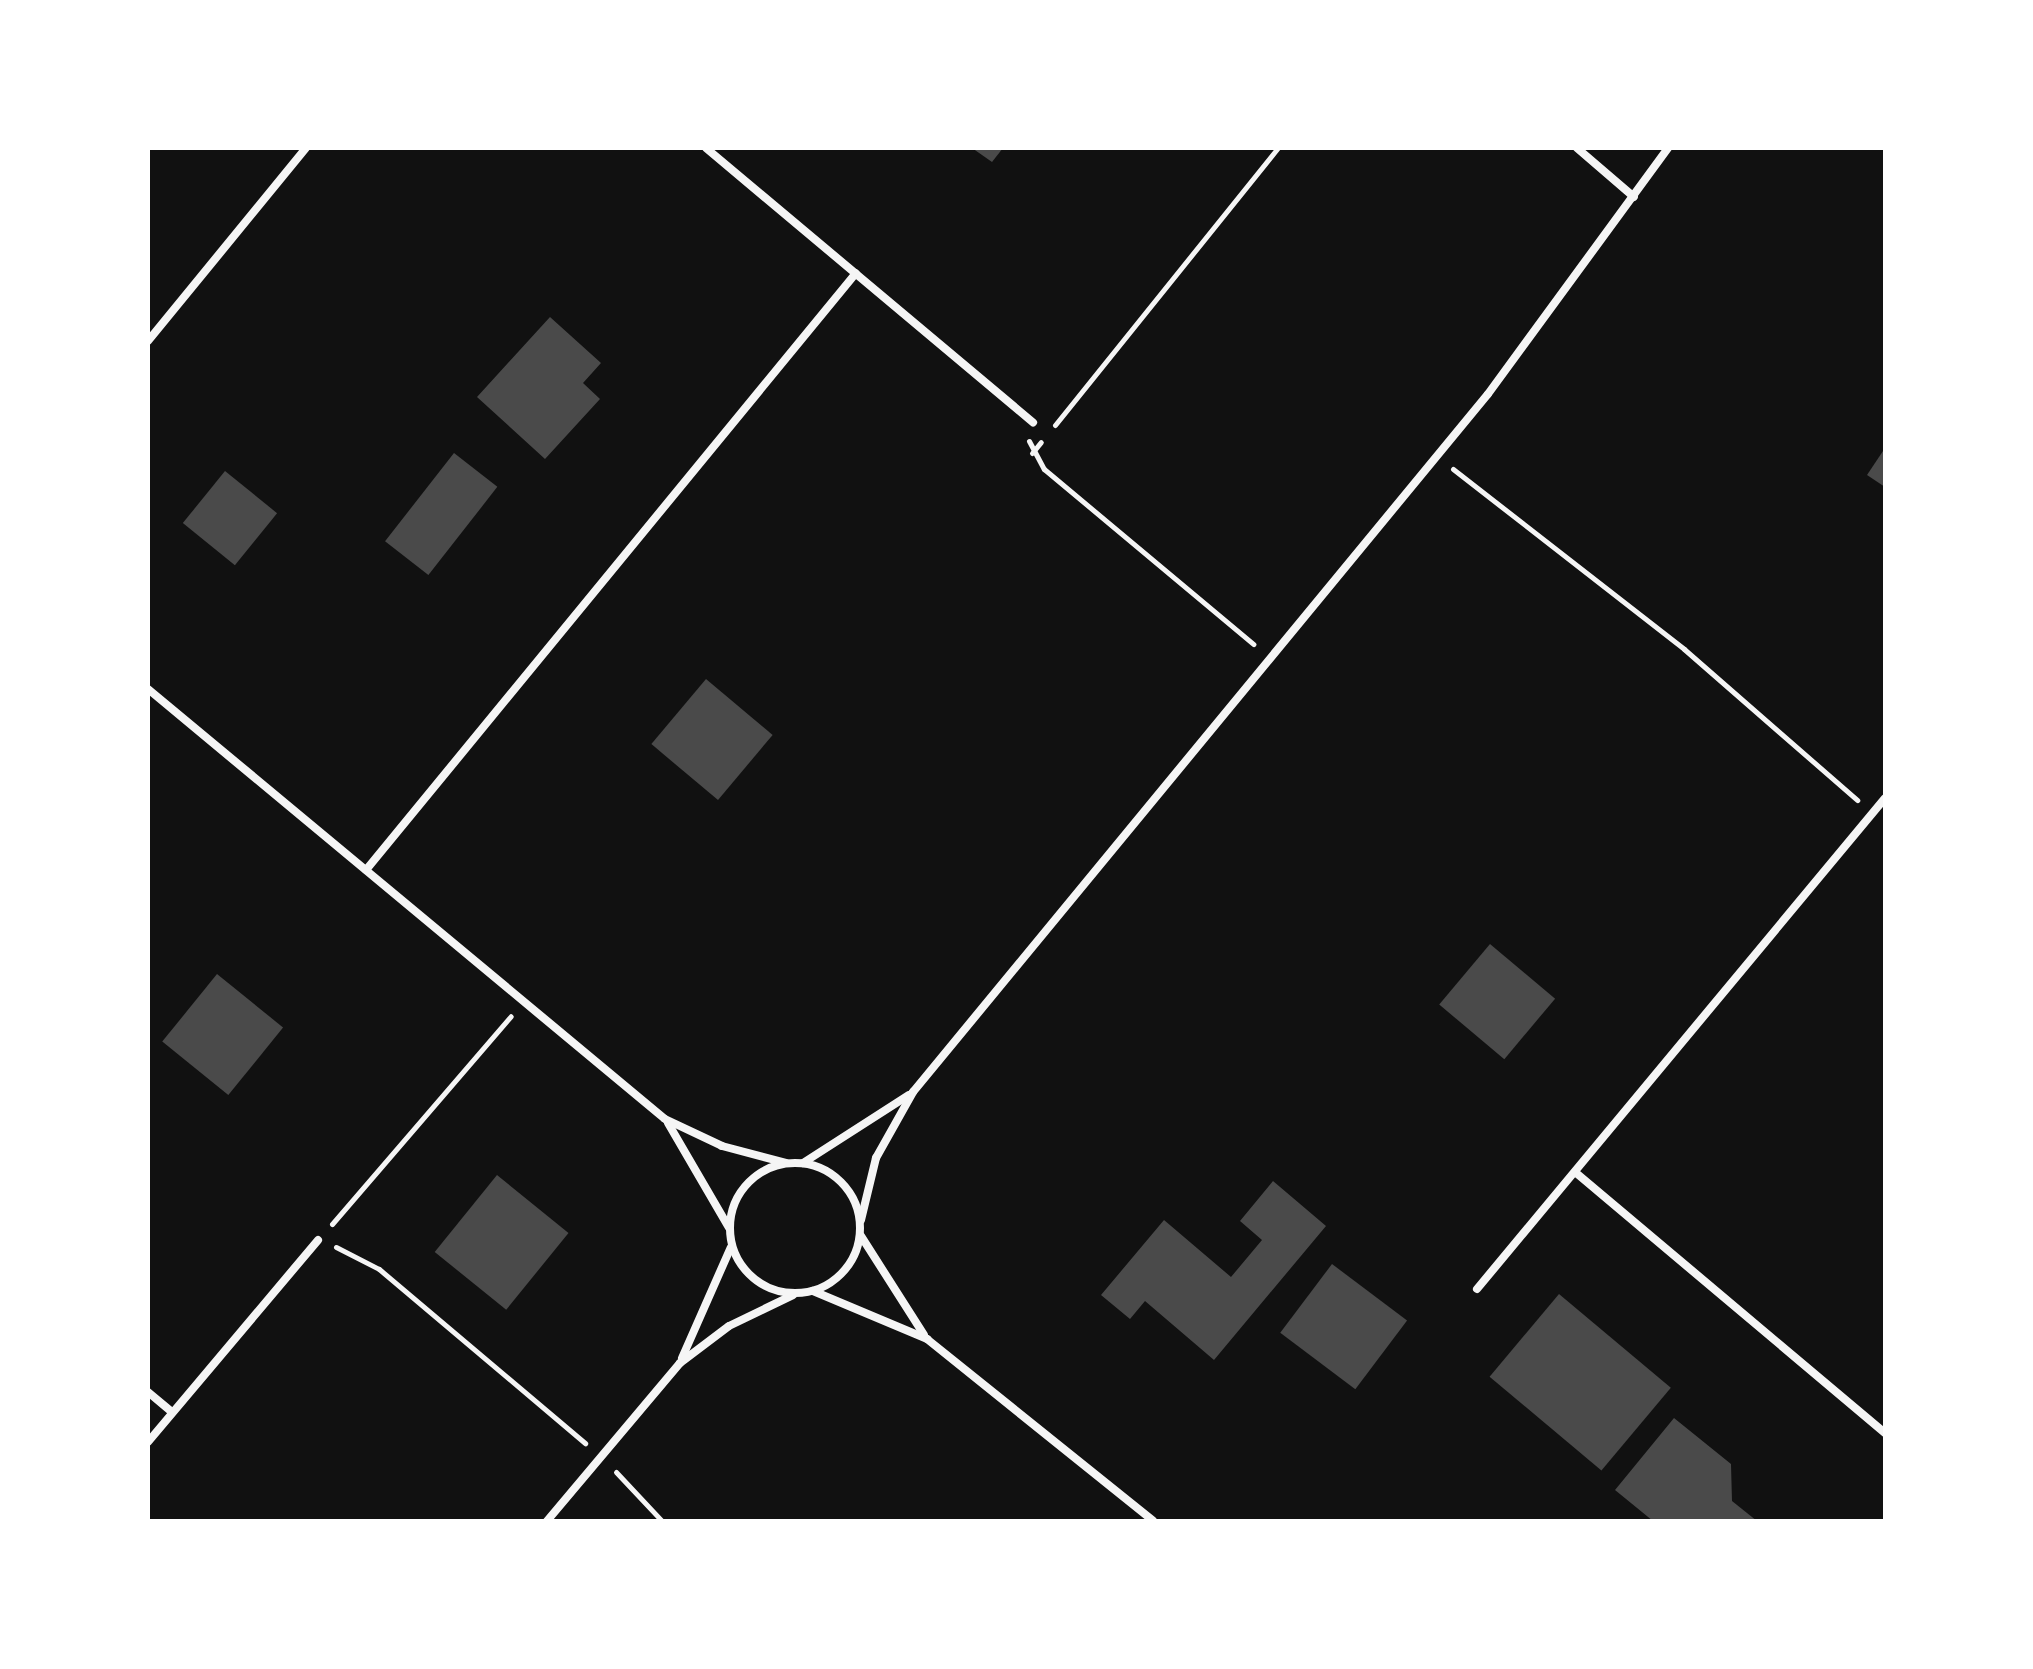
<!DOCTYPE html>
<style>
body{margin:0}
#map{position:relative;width:2033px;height:1669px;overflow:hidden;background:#111;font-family:"PT Sans",sans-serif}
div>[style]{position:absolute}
.building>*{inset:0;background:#4a4a4a;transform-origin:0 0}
.path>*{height:5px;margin:-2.5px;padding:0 2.5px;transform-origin:2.5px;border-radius:2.5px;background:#f5f5f5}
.minor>*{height:8px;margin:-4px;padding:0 4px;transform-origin:4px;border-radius:4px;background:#f5f5f5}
.minor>.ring{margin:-4px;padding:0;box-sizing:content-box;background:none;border:8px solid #f5f5f5;border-radius:50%}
span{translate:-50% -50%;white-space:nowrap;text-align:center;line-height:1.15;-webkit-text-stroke:8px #fff;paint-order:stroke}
.frame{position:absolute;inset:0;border:150px solid #fff;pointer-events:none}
</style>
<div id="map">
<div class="building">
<div style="clip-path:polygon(972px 148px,1003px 148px,992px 162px)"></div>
<div style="clip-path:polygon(550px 317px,601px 363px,583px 383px,600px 399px,545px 459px,477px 397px)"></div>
<div style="clip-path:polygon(1885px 448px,1885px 487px,1867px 475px)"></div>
<div style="left:454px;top:453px;width:55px;height:112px;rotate:38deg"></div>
<div style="left:225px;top:471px;width:67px;height:67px;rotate:39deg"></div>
<div style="left:706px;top:679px;width:87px;height:85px;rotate:40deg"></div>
<div style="left:1490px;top:944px;width:85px;height:79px;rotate:40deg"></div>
<div style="left:217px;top:974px;width:85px;height:87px;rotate:39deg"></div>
<div style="left:497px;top:1175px;width:92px;height:99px;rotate:39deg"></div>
<div style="clip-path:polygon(1273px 1181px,1326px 1226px,1214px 1360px,1145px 1301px,1130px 1319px,1101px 1295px,1164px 1220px,1231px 1277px,1262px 1240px,1240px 1221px)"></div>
<div style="left:1332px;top:1264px;width:94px;height:86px;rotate:37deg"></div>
<div style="left:1559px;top:1294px;width:146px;height:108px;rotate:40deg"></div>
<div style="clip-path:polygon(1674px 1418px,1731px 1464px,1732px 1501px,1757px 1521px,1653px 1521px,1615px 1490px)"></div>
</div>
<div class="path">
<div style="left:1055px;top:425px;width:356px;rotate:-51.2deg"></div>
<div style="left:1029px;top:441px;width:32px;rotate:62deg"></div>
<div style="left:1044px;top:469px;width:273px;rotate:39.9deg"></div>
<div style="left:1032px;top:453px;width:14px;rotate:-51deg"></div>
<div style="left:1453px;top:469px;width:293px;rotate:37.9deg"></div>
<div style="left:1684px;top:649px;width:230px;rotate:41.1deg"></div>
<div style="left:332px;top:1224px;width:274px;rotate:-49.3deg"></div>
<div style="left:336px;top:1247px;width:48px;rotate:27.1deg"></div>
<div style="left:379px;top:1269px;width:270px;rotate:40.2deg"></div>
<div style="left:616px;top:1472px;width:67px;rotate:46.8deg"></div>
</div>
<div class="minor">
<div style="left:706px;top:148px;width:427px;rotate:40deg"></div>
<div style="left:1577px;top:148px;width:75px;rotate:40.7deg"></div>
<div style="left:148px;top:341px;width:249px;rotate:-50.7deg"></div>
<div style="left:148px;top:689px;width:672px;rotate:39.75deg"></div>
<div style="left:665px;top:1119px;width:63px;rotate:25.3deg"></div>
<div style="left:722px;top:1146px;width:66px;rotate:14.9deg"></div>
<div style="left:366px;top:870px;width:772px;rotate:-50.62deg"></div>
<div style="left:668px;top:1123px;width:121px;rotate:59.8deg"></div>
<div class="ring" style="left:730px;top:1163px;width:122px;height:122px"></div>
<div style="left:803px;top:1163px;width:126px;rotate:-32.7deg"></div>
<div style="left:1575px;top:1172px;width:405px;rotate:40.1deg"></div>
<div style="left:861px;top:1220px;width:64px;rotate:-76.4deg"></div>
<div style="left:876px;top:1158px;width:76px;rotate:-60.7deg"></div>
<div style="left:913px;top:1092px;width:904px;rotate:-50.52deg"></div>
<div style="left:1488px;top:394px;width:305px;rotate:-53.8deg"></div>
<div style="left:861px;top:1236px;width:117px;rotate:57.5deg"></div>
<div style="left:1477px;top:1289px;width:638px;rotate:-50.27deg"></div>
<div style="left:813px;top:1291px;width:124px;rotate:22.8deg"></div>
<div style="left:927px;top:1339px;width:290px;rotate:38.8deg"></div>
<div style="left:682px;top:1358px;width:121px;rotate:-66.2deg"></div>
<div style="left:148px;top:1392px;width:31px;rotate:40deg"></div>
<div style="left:148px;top:1442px;width:264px;rotate:-49.9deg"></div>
<div style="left:547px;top:1521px;width:207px;rotate:-49.9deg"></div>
<div style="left:680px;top:1363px;width:61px;rotate:-37.1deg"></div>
<div style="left:729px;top:1326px;width:71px;rotate:-25.8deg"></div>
</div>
<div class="frame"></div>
</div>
